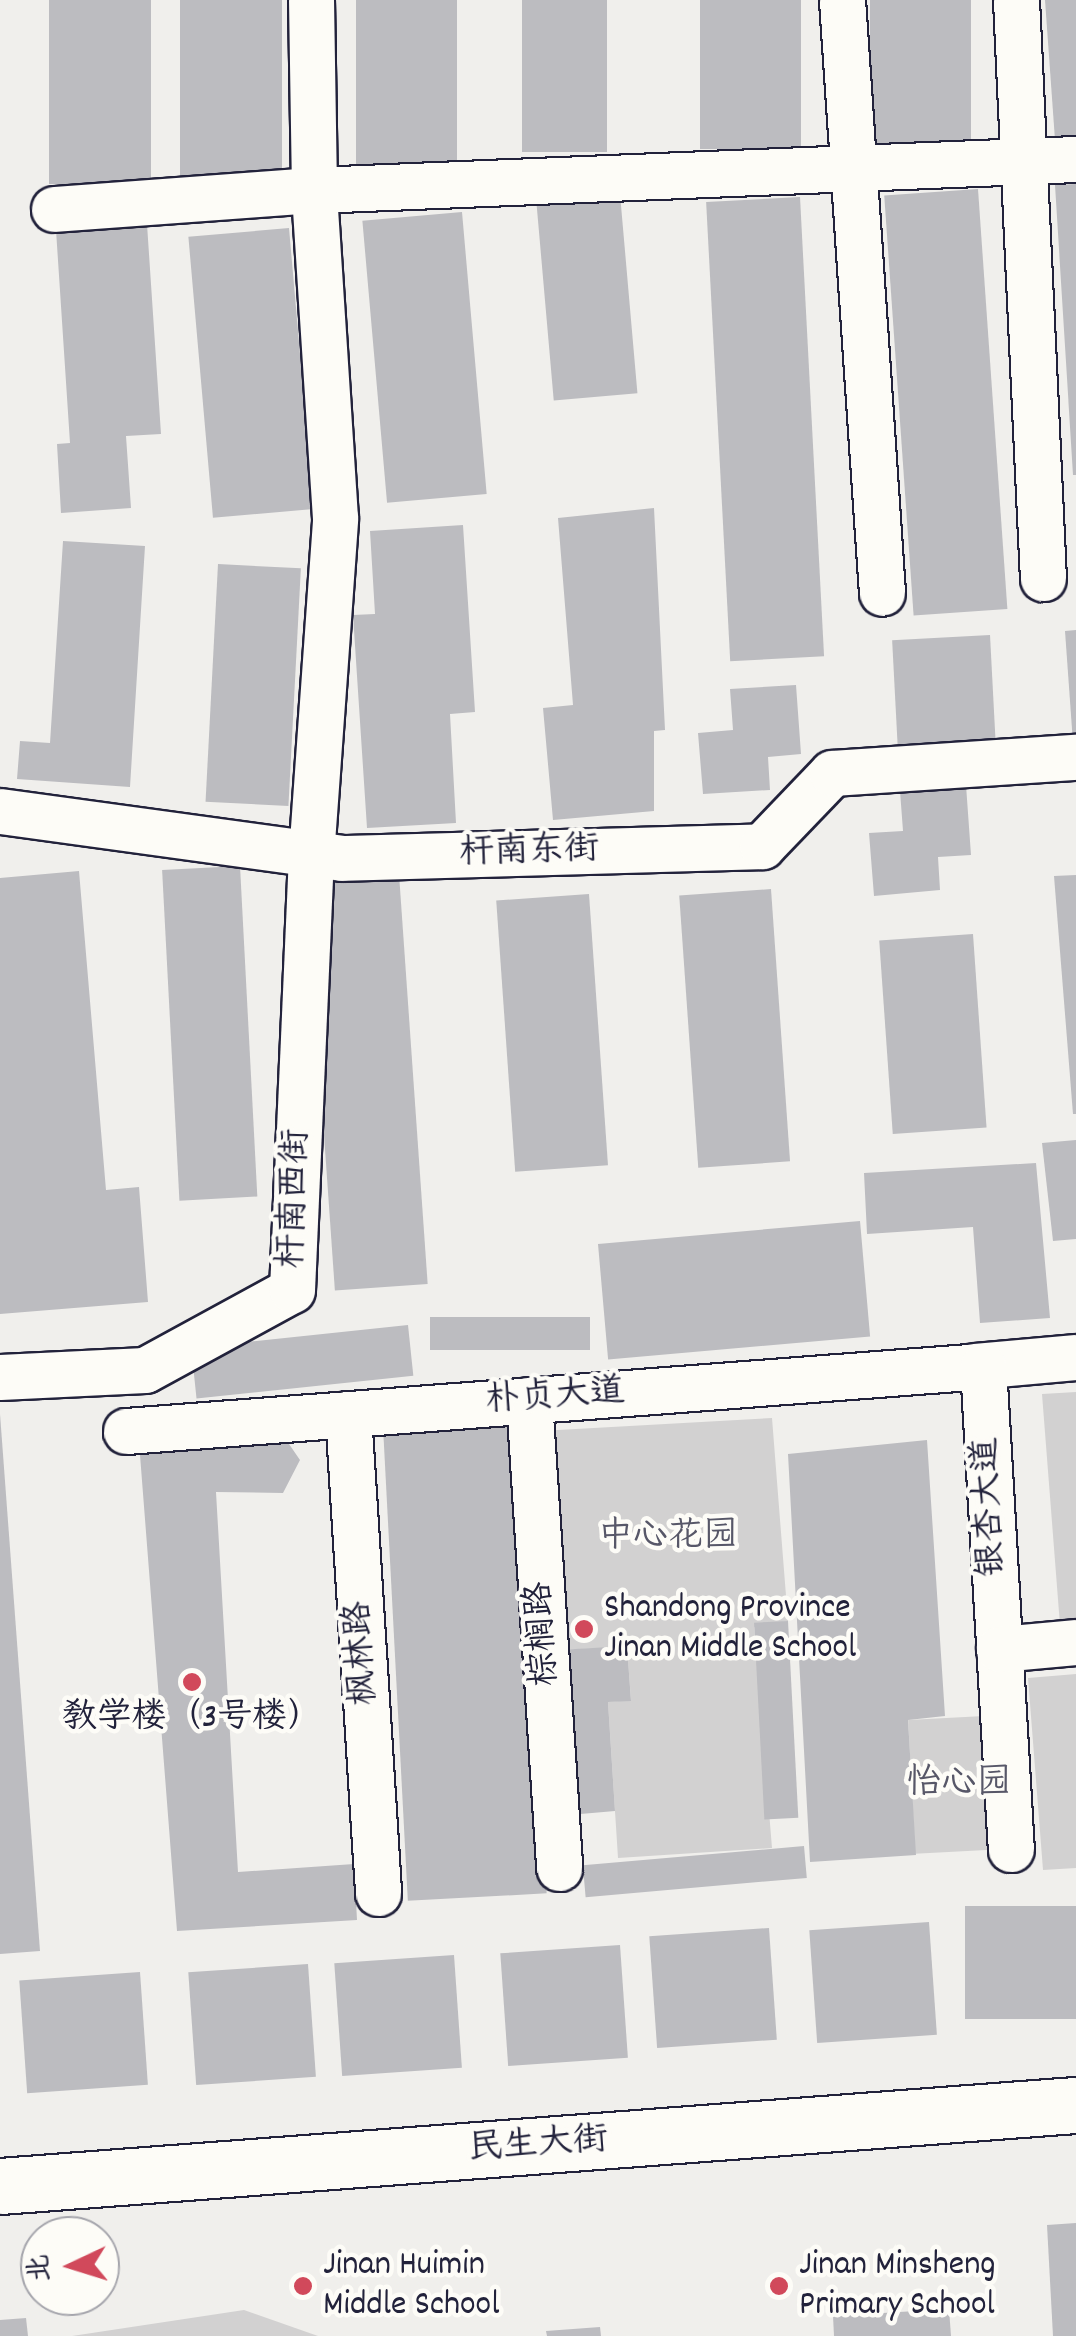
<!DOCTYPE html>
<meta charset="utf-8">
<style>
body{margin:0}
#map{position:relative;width:1076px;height:2336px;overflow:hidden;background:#f0efec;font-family:Dekko,"LXGW WenKai TC",sans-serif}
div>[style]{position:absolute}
.green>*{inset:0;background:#d2d1d1;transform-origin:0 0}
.building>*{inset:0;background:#bcbcc0;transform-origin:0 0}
.roads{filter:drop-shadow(2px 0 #22223b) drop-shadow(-2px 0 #22223b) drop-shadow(0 2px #22223b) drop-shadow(0 -2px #22223b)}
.minor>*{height:45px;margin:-22.5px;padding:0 22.5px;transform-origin:22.5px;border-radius:22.5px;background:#fdfcf7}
.major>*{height:55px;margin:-27.5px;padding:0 27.5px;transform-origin:27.5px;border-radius:27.5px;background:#fdfcf7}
.dots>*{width:28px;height:28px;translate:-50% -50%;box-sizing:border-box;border:5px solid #fdfcf7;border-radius:50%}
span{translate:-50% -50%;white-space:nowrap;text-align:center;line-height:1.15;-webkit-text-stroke:9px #fdfcf7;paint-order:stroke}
.street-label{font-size:35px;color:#22223b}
.park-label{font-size:35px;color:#575768}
.poi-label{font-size:35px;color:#22223b}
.left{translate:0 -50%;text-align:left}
.north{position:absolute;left:20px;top:2216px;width:100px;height:100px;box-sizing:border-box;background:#fdfcf7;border:2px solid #a5a5ac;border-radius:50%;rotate:266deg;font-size:28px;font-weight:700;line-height:40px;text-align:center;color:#22223b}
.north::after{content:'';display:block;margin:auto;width:35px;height:45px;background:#d1495b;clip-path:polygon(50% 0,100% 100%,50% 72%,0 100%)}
</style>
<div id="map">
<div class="green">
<div style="clip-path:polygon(1076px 1392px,1076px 1624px,1060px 1625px,1042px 1394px)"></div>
<div style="clip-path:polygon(772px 1418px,788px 1621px,754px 1627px,772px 1848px,618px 1858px,608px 1702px,631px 1700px,627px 1647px,558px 1650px,540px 1431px)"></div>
<div style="clip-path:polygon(1076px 1674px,1076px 1868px,1043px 1870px,1028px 1678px)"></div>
<div style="left:1003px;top:1715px;width:134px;height:95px;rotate:87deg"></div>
<div style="clip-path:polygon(244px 2310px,318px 2336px,72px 2336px)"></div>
</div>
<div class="building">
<div style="left:49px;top:0;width:102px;height:184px"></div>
<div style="left:180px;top:0;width:102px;height:180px"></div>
<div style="left:356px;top:0;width:101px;height:166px"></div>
<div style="left:522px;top:0;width:85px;height:152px"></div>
<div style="left:700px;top:0;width:101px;height:149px"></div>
<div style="left:870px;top:0;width:101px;height:152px"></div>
<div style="clip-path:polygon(1045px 0,1076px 0,1076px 138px,1055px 140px)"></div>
<div style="clip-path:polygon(1076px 184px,1076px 475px,1073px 475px,1055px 185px)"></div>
<div style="left:978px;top:189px;width:421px;height:94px;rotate:86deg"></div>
<div style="left:620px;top:194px;width:200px;height:84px;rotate:85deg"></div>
<div style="left:800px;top:197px;width:460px;height:94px;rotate:87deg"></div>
<div style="left:462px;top:212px;width:283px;height:100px;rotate:85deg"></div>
<div style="clip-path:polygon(147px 224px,161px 434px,126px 436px,131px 508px,61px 513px,57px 444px,70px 443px,56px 230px)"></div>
<div style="left:289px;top:228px;width:282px;height:101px;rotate:85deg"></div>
<div style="clip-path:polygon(654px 508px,665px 730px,654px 731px,654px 811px,553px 820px,543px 708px,573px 705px,558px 518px)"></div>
<div style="clip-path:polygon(463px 525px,475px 712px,450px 714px,456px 823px,367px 828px,353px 615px,375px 614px,370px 531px)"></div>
<div style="clip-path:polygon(63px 541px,145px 546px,130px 787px,17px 779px,20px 741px,50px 743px)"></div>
<div style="left:218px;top:564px;width:83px;height:238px;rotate:3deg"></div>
<div style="clip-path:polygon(1076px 630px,1076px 743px,1073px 743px,1065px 631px)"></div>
<div style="left:990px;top:635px;width:114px;height:98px;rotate:87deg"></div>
<div style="clip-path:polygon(796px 685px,801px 754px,768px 757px,770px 790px,703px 794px,698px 733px,733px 730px,730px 689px)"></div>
<div style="clip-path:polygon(966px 785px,971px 855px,938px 857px,940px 890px,874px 896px,869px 833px,903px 831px,900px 791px)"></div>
<div style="left:240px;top:866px;width:331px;height:78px;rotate:87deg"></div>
<div style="clip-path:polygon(79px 871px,106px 1190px,139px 1187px,148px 1302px,0 1314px,0 878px)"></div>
<div style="left:399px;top:874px;width:411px;height:93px;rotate:86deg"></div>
<div style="clip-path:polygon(1076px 875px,1076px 1114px,1073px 1114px,1054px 876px)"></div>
<div style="left:771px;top:889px;width:273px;height:92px;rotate:86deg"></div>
<div style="left:589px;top:894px;width:272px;height:93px;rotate:86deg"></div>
<div style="left:973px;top:934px;width:194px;height:94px;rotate:86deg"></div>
<div style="clip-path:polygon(1076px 1140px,1076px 1239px,1053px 1241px,1042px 1143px)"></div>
<div style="clip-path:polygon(1036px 1163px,1050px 1318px,980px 1323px,973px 1227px,867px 1234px,864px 1173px)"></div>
<div style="left:860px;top:1221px;width:116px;height:263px;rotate:85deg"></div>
<div style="left:590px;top:1317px;width:33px;height:160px;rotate:90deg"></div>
<div style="left:408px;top:1325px;width:51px;height:218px;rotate:84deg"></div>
<div style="clip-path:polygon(0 1414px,40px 1951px,0 1954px)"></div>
<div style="left:522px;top:1423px;width:471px;height:139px;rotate:87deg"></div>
<div style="clip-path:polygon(280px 1431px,300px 1460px,283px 1493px,216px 1492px,238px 1872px,354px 1864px,357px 1920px,177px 1931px,140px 1455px,213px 1448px)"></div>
<div style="clip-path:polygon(927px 1440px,945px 1716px,908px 1720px,916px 1855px,810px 1862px,788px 1454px)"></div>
<div style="left:788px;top:1621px;width:197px;height:34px;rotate:87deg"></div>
<div style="clip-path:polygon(627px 1646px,631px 1701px,608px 1702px,615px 1811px,569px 1815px,558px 1650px)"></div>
<div style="left:804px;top:1846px;width:32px;height:222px;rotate:85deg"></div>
<div style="left:1076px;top:1906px;width:113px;height:111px;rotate:90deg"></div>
<div style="left:929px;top:1922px;width:113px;height:120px;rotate:86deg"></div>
<div style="left:769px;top:1928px;width:112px;height:120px;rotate:86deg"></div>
<div style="left:620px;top:1945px;width:113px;height:120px;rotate:86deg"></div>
<div style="left:454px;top:1955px;width:113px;height:120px;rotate:86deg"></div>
<div style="left:308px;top:1964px;width:113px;height:120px;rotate:86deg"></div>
<div style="left:140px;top:1972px;width:113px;height:121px;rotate:86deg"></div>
<div style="clip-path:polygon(1076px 2223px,1076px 2336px,1053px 2336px,1047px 2225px)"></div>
<div style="clip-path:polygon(949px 2309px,951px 2336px,834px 2336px,833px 2316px)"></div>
<div style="clip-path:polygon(26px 2318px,28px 2336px,0 2336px,0 2320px)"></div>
<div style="clip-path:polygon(600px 2327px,601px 2336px,547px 2336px,546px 2331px)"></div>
</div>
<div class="roads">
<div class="minor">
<div style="left:842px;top:0;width:594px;rotate:86.14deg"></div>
<div style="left:1016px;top:0;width:579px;rotate:87.33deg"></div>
<div style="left:54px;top:209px;width:261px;rotate:-4.2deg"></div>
<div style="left:314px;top:190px;width:763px;rotate:-2.33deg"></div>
<div style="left:0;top:811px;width:344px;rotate:7.8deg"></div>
<div style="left:341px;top:858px;width:421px;rotate:-1.6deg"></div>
<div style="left:762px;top:846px;width:101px;rotate:-46.2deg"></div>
<div style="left:832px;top:773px;width:245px;rotate:-3.8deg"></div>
<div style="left:975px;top:1366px;width:101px;rotate:-5.1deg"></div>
<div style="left:0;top:1377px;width:145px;rotate:-2.8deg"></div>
<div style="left:145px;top:1370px;width:167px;rotate:-28.6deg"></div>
<div style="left:292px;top:1290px;width:434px;rotate:-87.5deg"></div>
<div style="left:311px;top:856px;width:339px;rotate:-85.9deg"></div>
<div style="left:335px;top:518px;width:329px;rotate:-93.7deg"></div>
<div style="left:314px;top:190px;width:190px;rotate:-90.9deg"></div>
<div style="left:529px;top:1400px;width:469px;rotate:86.3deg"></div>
<div style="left:348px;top:1414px;width:480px;rotate:86.4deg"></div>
<div style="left:126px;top:1431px;width:859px;rotate:-4.34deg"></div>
<div style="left:983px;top:1366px;width:484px;rotate:86.7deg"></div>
<div style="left:999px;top:1649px;width:77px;rotate:-5.2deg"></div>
</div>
<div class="major">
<div style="left:0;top:2186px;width:1079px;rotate:-4.31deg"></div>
</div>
</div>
<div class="dots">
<div style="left:584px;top:1629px;background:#d1495b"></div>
<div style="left:192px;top:1682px;background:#d1495b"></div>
<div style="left:303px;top:2286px;background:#d1495b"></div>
<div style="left:779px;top:2286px;background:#d1495b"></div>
</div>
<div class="street-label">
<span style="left:529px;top:853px;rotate:-2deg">杆南东街</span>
<span style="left:296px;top:1199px;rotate:-88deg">杆南西街</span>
<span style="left:555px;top:1398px;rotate:-4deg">朴贞大道</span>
<span style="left:991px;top:1507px;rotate:-93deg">银杏大道</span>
<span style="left:544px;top:1634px;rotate:-94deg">棕榈路</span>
<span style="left:363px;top:1653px;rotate:-94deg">枫林路</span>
<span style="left:538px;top:2146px;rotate:-4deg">民生大街</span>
</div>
<div class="park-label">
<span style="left:668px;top:1538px">中心花园</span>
<span style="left:959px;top:1785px">怡心园</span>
</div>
<div class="poi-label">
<span class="left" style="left:604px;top:1629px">Shandong Province<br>Jinan Middle School</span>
<span style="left:192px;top:1719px">教学楼（3号楼）</span>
<span class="left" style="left:323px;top:2286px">Jinan Huimin<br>Middle School</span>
<span class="left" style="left:799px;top:2286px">Jinan Minsheng<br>Primary School</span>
</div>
<div class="north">北</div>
</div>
